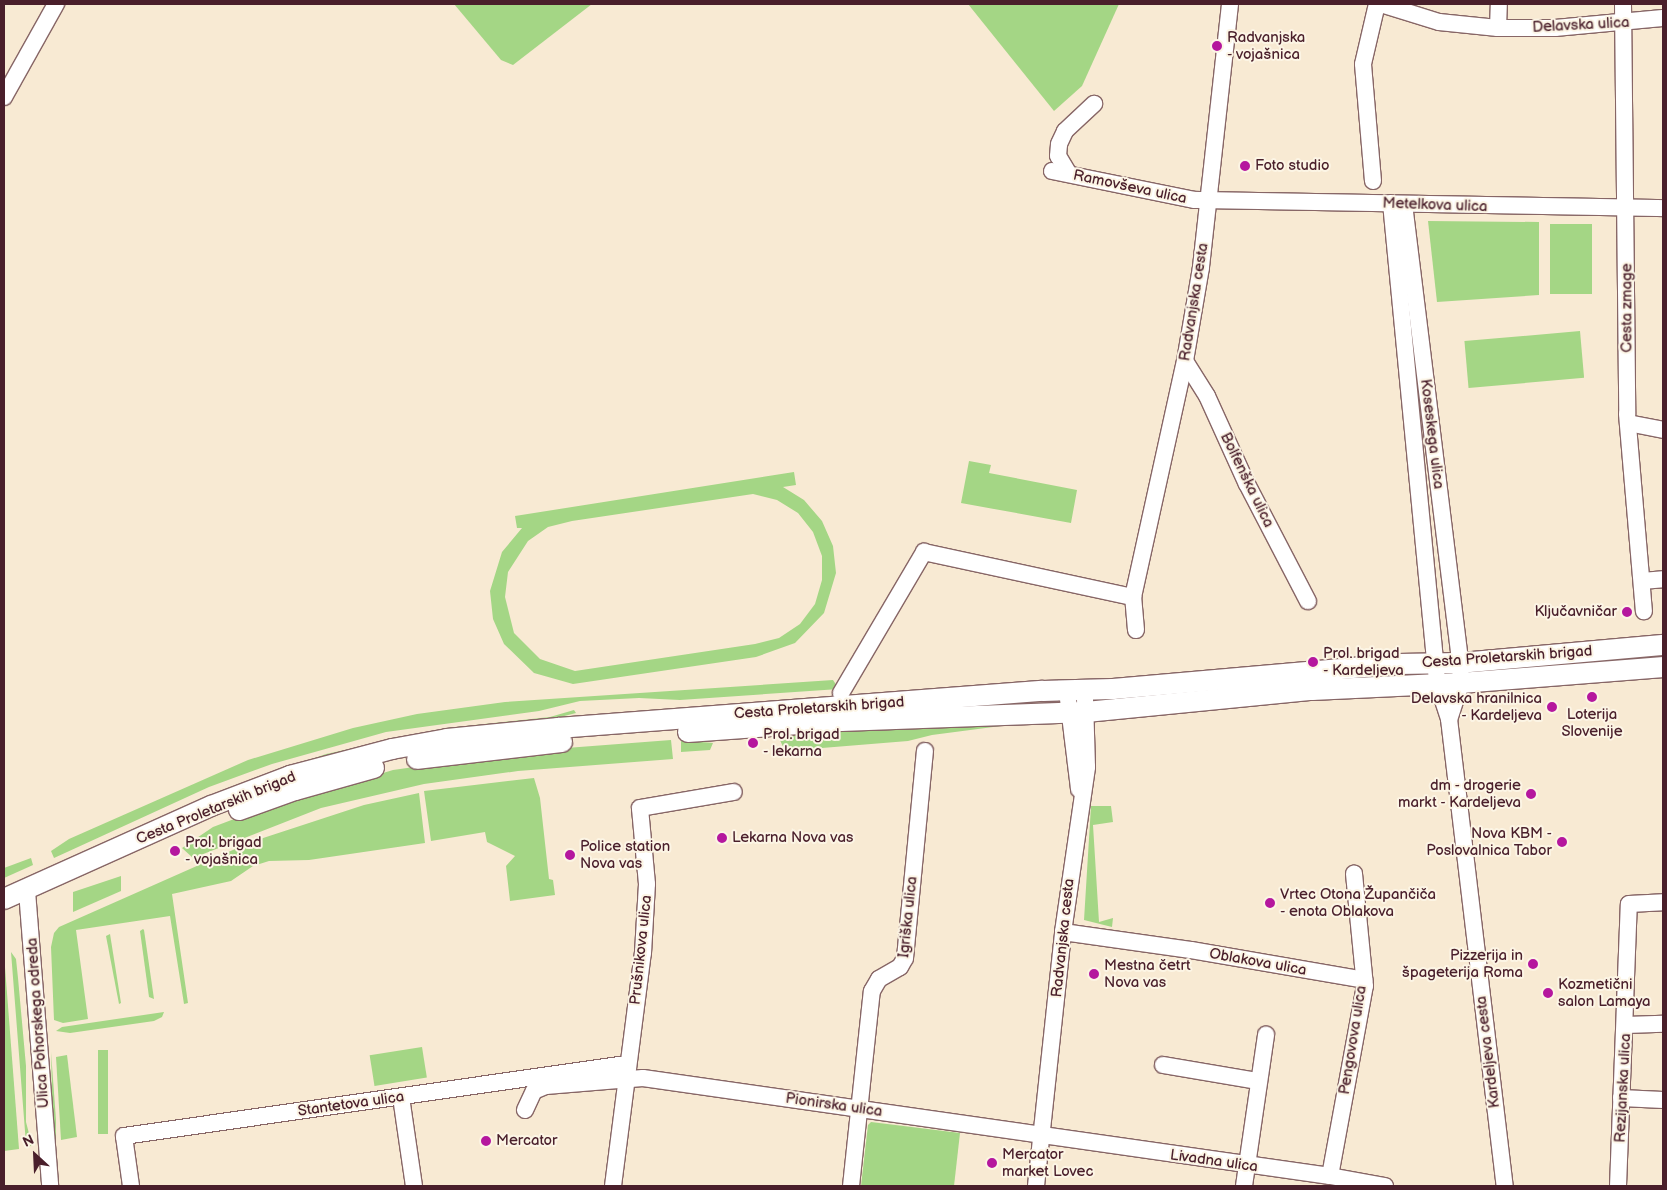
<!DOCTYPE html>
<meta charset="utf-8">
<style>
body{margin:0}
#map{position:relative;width:1667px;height:1190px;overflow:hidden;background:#f8ead3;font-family:"Balsamiq Sans",sans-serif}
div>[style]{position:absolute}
.green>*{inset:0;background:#a4d685;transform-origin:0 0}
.roads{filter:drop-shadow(1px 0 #876666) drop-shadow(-1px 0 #876666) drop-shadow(0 1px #876666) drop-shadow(0 -1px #876666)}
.minor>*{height:16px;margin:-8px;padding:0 8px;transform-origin:8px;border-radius:8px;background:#fff}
.major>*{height:20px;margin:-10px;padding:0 10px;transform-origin:10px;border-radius:10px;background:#fff}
.dots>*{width:14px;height:14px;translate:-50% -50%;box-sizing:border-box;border:2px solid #fcf5e5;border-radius:50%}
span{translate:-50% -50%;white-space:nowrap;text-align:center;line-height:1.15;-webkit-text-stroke:4px #fcf5e5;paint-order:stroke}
.street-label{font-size:15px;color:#4a1f2b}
.poi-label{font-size:15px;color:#4a1f2b}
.left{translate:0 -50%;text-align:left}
.right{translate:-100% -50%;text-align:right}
.frame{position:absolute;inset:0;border:5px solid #4a1f2b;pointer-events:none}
.north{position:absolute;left:10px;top:1130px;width:50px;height:50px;-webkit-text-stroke:4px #fcf5e5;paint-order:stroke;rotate:335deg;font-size:14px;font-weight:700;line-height:20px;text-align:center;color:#4a1f2b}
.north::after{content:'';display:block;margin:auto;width:18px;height:22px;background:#4a1f2b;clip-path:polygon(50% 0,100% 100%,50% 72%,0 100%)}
</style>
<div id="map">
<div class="green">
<div style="clip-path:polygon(454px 4px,592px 4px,513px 65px,501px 60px)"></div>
<div style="clip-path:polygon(968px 4px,1119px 4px,1082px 86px,1054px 111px)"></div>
<div style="clip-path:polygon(1428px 221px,1539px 222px,1539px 295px,1437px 302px)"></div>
<div style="left:1550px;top:224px;width:42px;height:70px"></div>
<div style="left:1580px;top:331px;width:47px;height:116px;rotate:85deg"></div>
<div style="clip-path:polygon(969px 461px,991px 465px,989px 473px,1077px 490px,1071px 523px,961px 503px)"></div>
<div style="clip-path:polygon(evenodd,794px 472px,796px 485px,783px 487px,804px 500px,822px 521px,833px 546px,836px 573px,824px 613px,795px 643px,756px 657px,573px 684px,534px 673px,504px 644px,493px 619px,490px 591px,502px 552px,522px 528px,517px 528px,515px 516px,794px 472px,753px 494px,777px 500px,798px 513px,813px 532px,822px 556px,822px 580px,815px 604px,800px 624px,779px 638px,755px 644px,575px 671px,540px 659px,514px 633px,505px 597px,508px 572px,528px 541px,548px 527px,572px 521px,753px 494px)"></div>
<div style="clip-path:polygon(833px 680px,839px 689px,680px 700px,639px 698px,580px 701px,539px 711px,386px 732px,272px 764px,209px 787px,54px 858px,51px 851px,69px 839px,248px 760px,353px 728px,417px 714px,505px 702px)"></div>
<div style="clip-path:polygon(574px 710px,576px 713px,537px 723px,488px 727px,118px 838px,211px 795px,326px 754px,447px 728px,550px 717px)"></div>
<div style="clip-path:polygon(1040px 721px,932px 735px,908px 741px,785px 751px,779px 738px,804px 731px)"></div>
<div style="clip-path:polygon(681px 739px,691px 741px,713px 743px,710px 750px,681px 752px)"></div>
<div style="clip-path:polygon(671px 740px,673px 759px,518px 771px,424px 784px,321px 808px,193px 858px,182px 848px,213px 827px,250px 813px,393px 770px,527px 751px)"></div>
<div style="clip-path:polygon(534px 778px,540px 798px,549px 879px,553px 880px,555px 895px,510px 901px,506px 866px,515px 856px,487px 842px,485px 832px,431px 841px,424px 791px)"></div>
<div style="clip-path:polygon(419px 793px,425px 843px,309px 860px,269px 861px,253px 866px,231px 881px,172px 894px,188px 1003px,184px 1004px,170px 916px,76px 930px,88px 1019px,63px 1023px,54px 1020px,51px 947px,54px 933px,59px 927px,251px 842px,364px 805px)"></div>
<div style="clip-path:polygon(1091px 806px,1111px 806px,1113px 822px,1093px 825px,1099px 922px,1113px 918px,1112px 927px,1084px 920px)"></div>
<div style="clip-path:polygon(31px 858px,33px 865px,4px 878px,4px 868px)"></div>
<div style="clip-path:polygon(121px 876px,121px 891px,73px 912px,73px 892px)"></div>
<div style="clip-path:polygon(143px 929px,144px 930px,154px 999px,149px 997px,140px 931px)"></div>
<div style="clip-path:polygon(110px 934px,121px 1003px,119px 1004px,106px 936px)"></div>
<div style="clip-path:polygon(11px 952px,16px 959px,18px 978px,26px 1066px,26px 1122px,32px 1145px,29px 1147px,26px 1144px)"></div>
<div style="clip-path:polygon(4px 954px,19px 1149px,4px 1151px)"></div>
<div style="clip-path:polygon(164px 1012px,162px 1017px,154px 1021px,70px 1033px,56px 1031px,62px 1027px)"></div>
<div style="left:422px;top:1047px;width:31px;height:53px;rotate:81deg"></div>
<div style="left:98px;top:1050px;width:10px;height:84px"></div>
<div style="clip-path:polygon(51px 1052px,56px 1120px,56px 1141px,53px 1134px)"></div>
<div style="clip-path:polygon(67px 1055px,77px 1137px,61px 1140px,56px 1057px)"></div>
<div style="clip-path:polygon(871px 1122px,960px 1133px,954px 1186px,861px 1186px,868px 1125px)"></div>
</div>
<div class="roads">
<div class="minor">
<div style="left:1381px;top:4px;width:61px;rotate:17.2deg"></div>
<div style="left:1439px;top:22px;width:59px;rotate:5.8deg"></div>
<div style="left:1498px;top:28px;width:57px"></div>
<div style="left:1555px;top:28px;width:108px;rotate:-5.3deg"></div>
<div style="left:1623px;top:4px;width:410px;rotate:89.4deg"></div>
<div style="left:1627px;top:414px;width:198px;rotate:85.1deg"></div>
<div style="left:1498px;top:28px;width:24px;rotate:-88deg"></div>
<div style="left:4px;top:97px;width:107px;rotate:-60.8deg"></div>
<div style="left:1052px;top:171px;width:146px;rotate:11.5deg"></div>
<div style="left:1195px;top:200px;width:468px;rotate:1deg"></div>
<div style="left:1069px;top:174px;width:21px;rotate:-121deg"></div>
<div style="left:1058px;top:156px;width:12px;rotate:-85deg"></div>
<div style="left:1059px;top:144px;width:14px;rotate:-65deg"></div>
<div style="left:1065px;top:131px;width:40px;rotate:-43deg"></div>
<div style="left:1373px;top:181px;width:117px;rotate:-94.9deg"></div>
<div style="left:1363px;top:64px;width:62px;rotate:-76.9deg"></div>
<div style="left:1391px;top:203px;width:481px;rotate:84.5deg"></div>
<div style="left:1437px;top:682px;width:39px;rotate:72deg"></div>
<div style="left:1449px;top:719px;width:470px;rotate:83.2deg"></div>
<div style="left:1404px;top:204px;width:462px;rotate:83deg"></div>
<div style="left:1460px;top:663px;width:20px;rotate:87deg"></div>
<div style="left:1461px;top:683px;width:38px;rotate:108deg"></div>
<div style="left:1185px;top:361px;width:41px;rotate:57.8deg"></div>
<div style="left:1207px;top:396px;width:97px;rotate:65.6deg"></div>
<div style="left:1247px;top:484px;width:132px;rotate:62.5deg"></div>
<div style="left:1628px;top:423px;width:36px;rotate:11deg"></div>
<div style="left:1642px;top:581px;width:21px;rotate:-5deg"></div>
<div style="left:1136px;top:630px;width:33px;rotate:-95deg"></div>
<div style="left:1133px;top:597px;width:242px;rotate:-77.6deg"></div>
<div style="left:1185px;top:361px;width:95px;rotate:-80.3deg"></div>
<div style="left:1201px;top:267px;width:265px;rotate:-83.7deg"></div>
<div style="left:1067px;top:691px;width:99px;rotate:83deg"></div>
<div style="left:841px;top:693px;width:164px;rotate:-59.5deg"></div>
<div style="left:924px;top:552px;width:214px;rotate:12.2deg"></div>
<div style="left:27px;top:891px;width:296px;rotate:85.5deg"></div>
<div style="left:1063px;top:932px;width:129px;rotate:8deg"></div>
<div style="left:1191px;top:950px;width:176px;rotate:9.8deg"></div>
<div style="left:1626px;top:1025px;width:37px;rotate:-2deg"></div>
<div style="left:1163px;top:1065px;width:96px;rotate:9.6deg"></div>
<div style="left:401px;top:1097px;width:90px;rotate:81.7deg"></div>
<div style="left:1621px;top:1098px;width:42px;rotate:2.7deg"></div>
<div style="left:525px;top:1110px;width:21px;rotate:-65deg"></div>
<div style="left:534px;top:1091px;width:13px;rotate:-23deg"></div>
<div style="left:546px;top:1086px;width:97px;rotate:-4.7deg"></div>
<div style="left:643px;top:1078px;width:694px;rotate:8.12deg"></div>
<div style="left:1330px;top:1176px;width:56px;rotate:10.3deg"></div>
<div style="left:1330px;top:1176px;width:193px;rotate:-79.6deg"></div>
<div style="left:1365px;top:986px;width:113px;rotate:-95.6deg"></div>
<div style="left:131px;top:1186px;width:50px;rotate:-98deg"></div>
<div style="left:124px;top:1136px;width:507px;rotate:-8.16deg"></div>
<div style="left:613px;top:1186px;width:235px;rotate:-82.7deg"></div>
<div style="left:643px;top:953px;width:69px;rotate:-86.7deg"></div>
<div style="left:647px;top:884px;width:76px;rotate:-95.3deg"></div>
<div style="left:640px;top:808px;width:95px;rotate:-9.7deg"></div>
<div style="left:851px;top:1186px;width:196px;rotate:-83.9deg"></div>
<div style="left:872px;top:991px;width:14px;rotate:-60deg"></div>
<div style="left:879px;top:979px;width:24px;rotate:-30deg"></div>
<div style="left:900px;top:967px;width:10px;rotate:-61deg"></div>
<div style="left:905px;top:958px;width:208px;rotate:-84.5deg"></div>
<div style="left:1036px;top:1186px;width:255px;rotate:-83.9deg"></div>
<div style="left:1063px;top:932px;width:167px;rotate:-81.7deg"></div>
<div style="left:1087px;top:767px;width:68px;rotate:-91.7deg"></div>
<div style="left:1244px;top:1186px;width:153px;rotate:-81.7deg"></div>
<div style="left:1618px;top:1186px;width:282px;rotate:-87.8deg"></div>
<div style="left:1629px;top:904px;width:34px;rotate:-3deg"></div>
</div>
<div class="major">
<div style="left:688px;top:732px;width:153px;rotate:-4.1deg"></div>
<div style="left:841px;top:721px;width:245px;rotate:-2.1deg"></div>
<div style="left:1086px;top:712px;width:227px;rotate:-5.6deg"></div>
<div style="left:1312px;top:690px;width:149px;rotate:-2.7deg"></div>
<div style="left:1461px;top:683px;width:203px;rotate:-4.5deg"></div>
<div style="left:417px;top:759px;width:146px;rotate:-6.7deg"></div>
<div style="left:239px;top:810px;width:59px;rotate:-19.7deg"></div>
<div style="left:295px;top:790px;width:82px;rotate:-15.6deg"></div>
<div style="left:4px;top:899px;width:227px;rotate:-24.2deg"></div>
<div style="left:211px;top:806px;width:85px;rotate:-20.8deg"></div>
<div style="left:290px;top:776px;width:106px;rotate:-14.8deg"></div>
<div style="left:392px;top:749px;width:56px;rotate:-10.3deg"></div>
<div style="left:447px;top:739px;width:112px;rotate:-5.7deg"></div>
<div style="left:558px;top:728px;width:486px;rotate:-4.4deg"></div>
<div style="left:1043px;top:691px;width:70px;rotate:-1.6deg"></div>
<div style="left:1113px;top:689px;width:286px;rotate:-5deg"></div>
<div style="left:1398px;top:664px;width:62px;rotate:-0.9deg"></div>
<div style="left:1460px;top:663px;width:204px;rotate:-5.1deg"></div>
</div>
</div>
<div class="dots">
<div style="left:1217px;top:46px;background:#b5179e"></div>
<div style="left:1245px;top:166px;background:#b5179e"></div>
<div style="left:1627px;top:612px;background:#b5179e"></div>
<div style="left:1313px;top:662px;background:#b5179e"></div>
<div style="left:1592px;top:697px;background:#b5179e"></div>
<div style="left:1552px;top:707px;background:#b5179e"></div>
<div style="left:753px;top:743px;background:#b5179e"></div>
<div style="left:1531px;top:794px;background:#b5179e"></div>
<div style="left:722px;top:838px;background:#b5179e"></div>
<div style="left:1562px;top:842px;background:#b5179e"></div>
<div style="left:175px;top:851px;background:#b5179e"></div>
<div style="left:570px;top:855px;background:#b5179e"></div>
<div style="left:1270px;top:903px;background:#b5179e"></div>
<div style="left:1533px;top:964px;background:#b5179e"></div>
<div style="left:1094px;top:974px;background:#b5179e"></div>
<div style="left:1548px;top:993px;background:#b5179e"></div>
<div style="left:486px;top:1141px;background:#b5179e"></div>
<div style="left:992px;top:1163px;background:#b5179e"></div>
</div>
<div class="street-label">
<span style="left:1581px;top:25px;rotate:-3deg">Delavska ulica</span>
<span style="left:1130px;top:187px;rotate:12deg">Ramovševa ulica</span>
<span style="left:1435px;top:205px;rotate:2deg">Metelkova ulica</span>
<span style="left:1194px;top:302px;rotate:-81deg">Radvanjska cesta</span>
<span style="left:1627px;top:308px;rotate:-90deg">Cesta zmage</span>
<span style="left:1432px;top:434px;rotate:83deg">Koseskega ulica</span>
<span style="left:1247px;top:480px;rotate:64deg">Bolfenška ulica</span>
<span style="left:1507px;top:657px;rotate:-4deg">Cesta Proletarskih brigad</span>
<span style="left:819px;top:708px;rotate:-4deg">Cesta Proletarskih brigad</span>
<span style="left:216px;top:808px;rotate:-22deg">Cesta Proletarskih brigad</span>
<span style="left:908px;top:917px;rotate:-84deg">Igriška ulica</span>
<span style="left:1063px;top:938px;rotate:-84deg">Radvanjska cesta</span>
<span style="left:641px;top:950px;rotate:-84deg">Prušnikova ulica</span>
<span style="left:1258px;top:962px;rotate:10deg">Oblakova ulica</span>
<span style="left:38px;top:1023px;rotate:-94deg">Ulica Pohorskega odreda</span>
<span style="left:1353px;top:1040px;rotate:-81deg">Pengovova ulica</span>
<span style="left:1488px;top:1052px;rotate:-97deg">Kardeljeva cesta</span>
<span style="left:1623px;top:1088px;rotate:-87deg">Rezijanska ulica</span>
<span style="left:351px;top:1104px;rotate:-8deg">Stantetova ulica</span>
<span style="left:834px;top:1105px;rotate:8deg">Pionirska ulica</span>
<span style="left:1214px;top:1161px;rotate:8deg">Livadna ulica</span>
</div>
<div class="poi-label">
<span class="left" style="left:1227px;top:46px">Radvanjska<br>- vojašnica</span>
<span class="left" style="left:1255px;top:166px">Foto studio</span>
<span class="right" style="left:1617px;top:612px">Ključavničar</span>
<span class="left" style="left:1323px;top:662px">Prol. brigad<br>- Kardeljeva</span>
<span class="right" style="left:1542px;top:707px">Delavska hranilnica<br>- Kardeljeva</span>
<span style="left:1592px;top:723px">Loterija<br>Slovenije</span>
<span class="left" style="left:763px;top:743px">Prol. brigad<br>- lekarna</span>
<span class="right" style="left:1521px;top:794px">dm - drogerie<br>markt - Kardeljeva</span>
<span class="right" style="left:1552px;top:842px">Nova KBM -<br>Poslovalnica Tabor</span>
<span class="left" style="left:732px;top:838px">Lekarna Nova vas</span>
<span class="left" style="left:185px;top:851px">Prol. brigad<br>- vojašnica</span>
<span class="left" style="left:580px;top:855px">Police station<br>Nova vas</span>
<span class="left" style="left:1280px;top:903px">Vrtec Otona Župančiča<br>- enota Oblakova</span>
<span class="right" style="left:1523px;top:964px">Pizzerija in<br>špageterija Roma</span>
<span class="left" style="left:1104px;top:974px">Mestna četrt<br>Nova vas</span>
<span class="left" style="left:1558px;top:993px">Kozmetični<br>salon Lamaya</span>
<span class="left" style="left:496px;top:1141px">Mercator</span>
<span class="left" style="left:1002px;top:1163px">Mercator<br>market Lovec</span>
</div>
<div class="frame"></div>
<div class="north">N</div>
</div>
